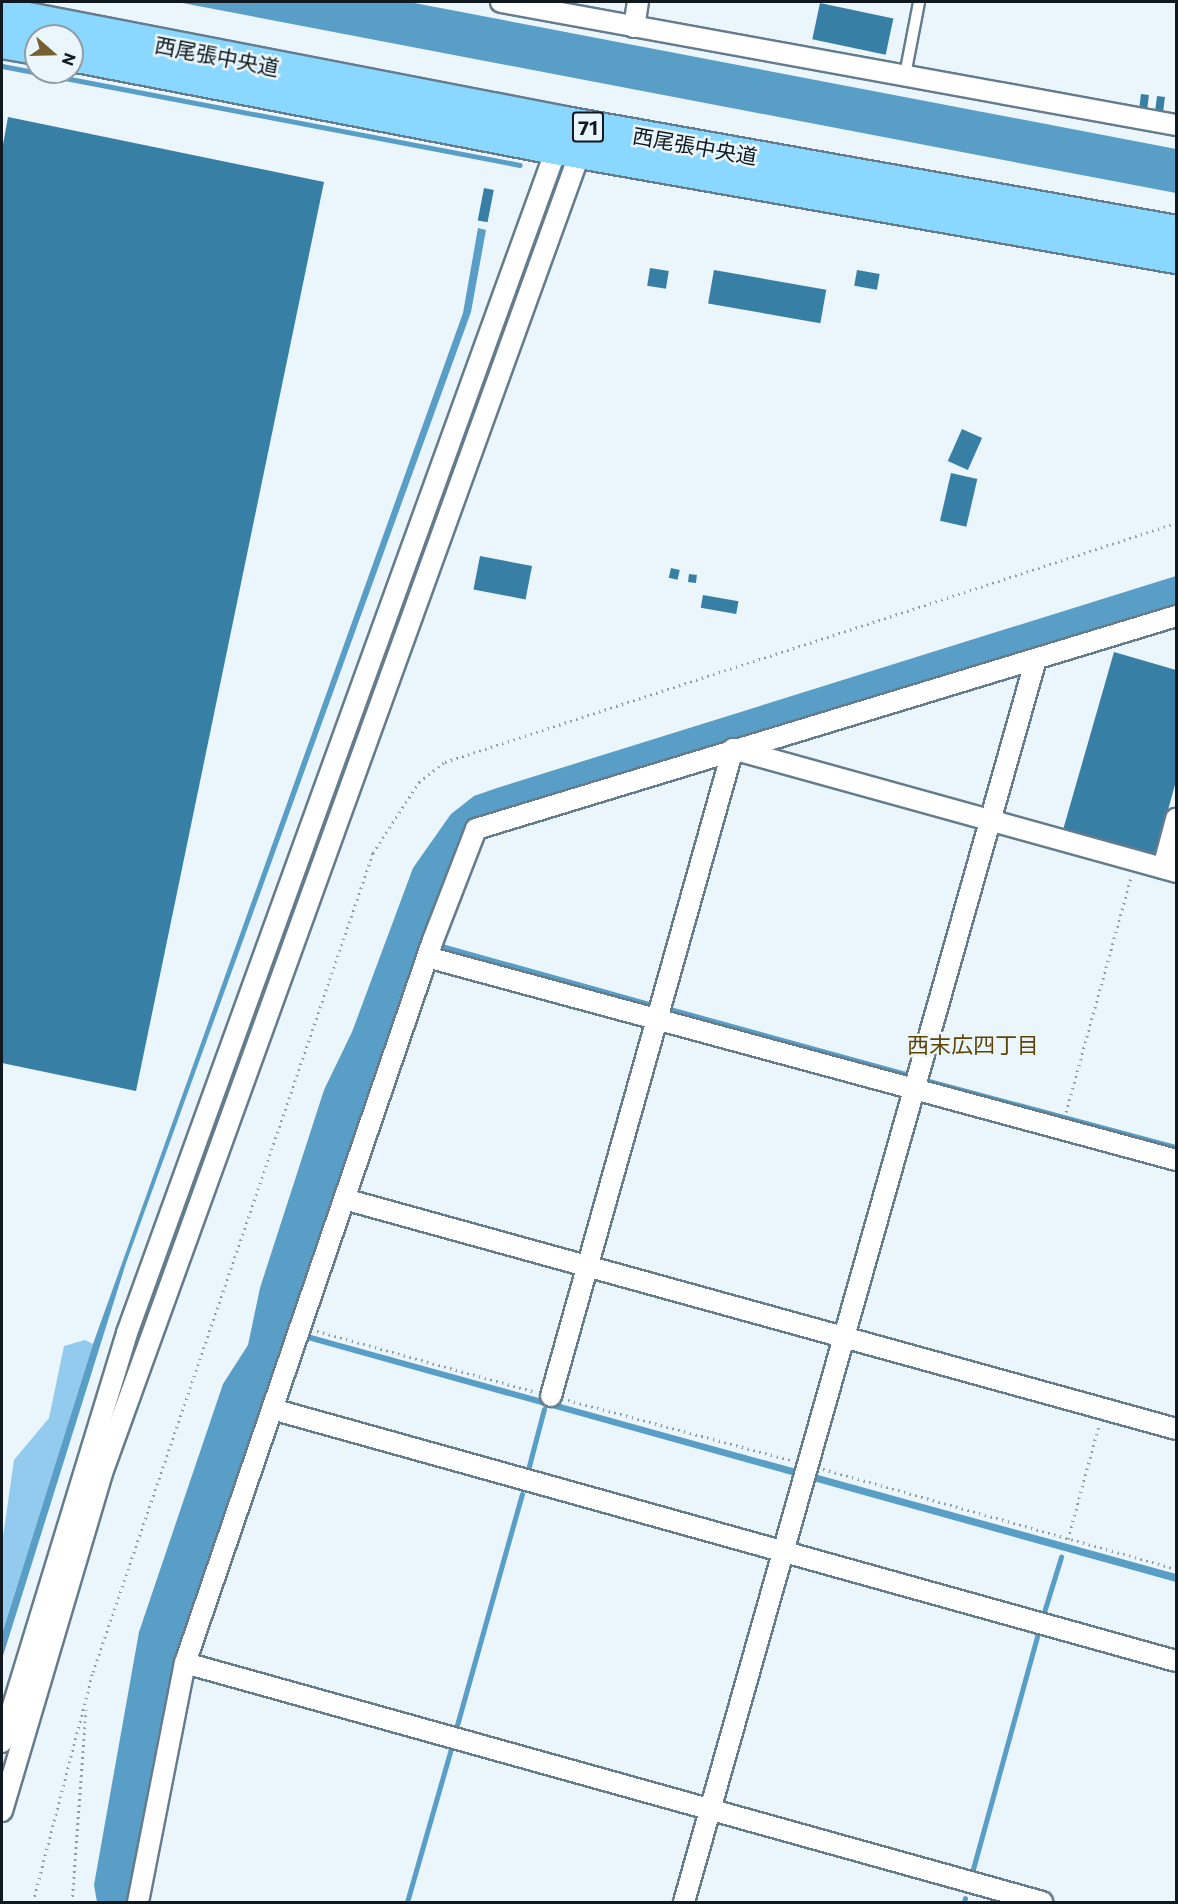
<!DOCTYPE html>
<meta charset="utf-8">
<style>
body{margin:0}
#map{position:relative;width:1178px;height:1904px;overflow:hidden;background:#eaf5fc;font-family:Commissioner,"Noto Sans JP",sans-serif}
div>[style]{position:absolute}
.green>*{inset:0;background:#92cbed}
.water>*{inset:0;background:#589ec6;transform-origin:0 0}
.stream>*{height:5px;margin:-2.5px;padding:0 2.5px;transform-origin:2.5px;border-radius:2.5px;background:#589ec6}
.building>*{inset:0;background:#387fa5;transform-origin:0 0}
.path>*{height:3px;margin-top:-1.5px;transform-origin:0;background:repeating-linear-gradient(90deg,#929da3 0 1.5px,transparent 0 6px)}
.roads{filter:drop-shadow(2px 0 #647c8c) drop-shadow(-2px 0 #647c8c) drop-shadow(0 2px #647c8c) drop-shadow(0 -2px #647c8c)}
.service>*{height:10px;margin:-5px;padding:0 5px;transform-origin:5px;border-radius:5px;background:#fff}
.minor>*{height:20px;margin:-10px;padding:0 10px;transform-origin:10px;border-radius:10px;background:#fff}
.primary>*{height:32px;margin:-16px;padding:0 16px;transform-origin:16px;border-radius:16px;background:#8ad8ff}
span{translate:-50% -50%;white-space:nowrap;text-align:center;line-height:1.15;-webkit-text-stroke:5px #eaf5fc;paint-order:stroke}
.shield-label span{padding:2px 4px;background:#eaf5fc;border:2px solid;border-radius:4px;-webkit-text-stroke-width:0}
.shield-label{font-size:20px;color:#0f191f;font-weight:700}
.street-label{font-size:21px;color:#0f191f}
.neighbourhood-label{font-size:22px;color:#5c4505}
.frame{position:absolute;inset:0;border:3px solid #0f191f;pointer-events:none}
.north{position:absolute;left:24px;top:24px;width:60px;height:60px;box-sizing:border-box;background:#eaf5fc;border:2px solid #929da4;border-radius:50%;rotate:110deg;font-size:16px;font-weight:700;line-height:24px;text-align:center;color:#0f191f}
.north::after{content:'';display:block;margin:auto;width:21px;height:27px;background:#766030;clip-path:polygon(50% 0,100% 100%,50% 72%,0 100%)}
</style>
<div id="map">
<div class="green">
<div style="clip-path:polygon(85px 1340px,93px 1344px,2px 1634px,2px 1544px,14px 1460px,49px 1418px,64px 1346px)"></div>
</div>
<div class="water">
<div style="clip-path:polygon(177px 2px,409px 2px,1176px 149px,1176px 193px)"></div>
<div style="clip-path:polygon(478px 228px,486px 230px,471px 312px,126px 1263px,2px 1659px,2px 1634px,93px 1344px,463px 313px)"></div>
<div style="clip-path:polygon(1176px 576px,1176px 606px,489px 818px,428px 940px,657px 1004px,655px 1010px,424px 951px,293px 1330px,1176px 1574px,1176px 1582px,304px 1339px,183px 1648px,130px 1902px,97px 1902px,94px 1885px,139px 1632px,223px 1384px,248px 1345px,260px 1288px,324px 1090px,352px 1032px,413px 868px,451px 814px,474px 796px,497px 788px)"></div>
<div style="clip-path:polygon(667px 1006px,910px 1073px,909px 1079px,665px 1013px)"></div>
<div style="left:926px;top:1078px;width:259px;height:7px;rotate:15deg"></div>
</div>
<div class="stream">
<div style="left:2px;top:66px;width:527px;rotate:10.82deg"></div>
<div style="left:529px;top:1466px;width:59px;rotate:-75.3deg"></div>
<div style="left:1044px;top:1612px;width:58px;rotate:-72.8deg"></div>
<div style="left:457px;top:1725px;width:240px;rotate:-74.3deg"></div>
<div style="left:973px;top:1869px;width:242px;rotate:-74.6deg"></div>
<div style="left:407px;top:1902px;width:159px;rotate:-74deg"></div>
<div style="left:964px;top:1902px;width:4px;rotate:-76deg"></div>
</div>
<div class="building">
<div style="left:820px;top:3px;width:75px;height:37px;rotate:12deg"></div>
<div style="left:1141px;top:94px;width:8px;height:14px;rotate:7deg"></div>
<div style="left:1157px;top:96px;width:8px;height:14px;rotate:7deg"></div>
<div style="clip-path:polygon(8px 117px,324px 182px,136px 1091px,2px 1063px,2px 150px)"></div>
<div style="left:484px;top:188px;width:10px;height:33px;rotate:11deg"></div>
<div style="left:650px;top:268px;width:19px;height:18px;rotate:9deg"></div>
<div style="left:714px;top:270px;width:114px;height:34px;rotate:10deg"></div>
<div style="left:857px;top:270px;width:23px;height:16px;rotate:10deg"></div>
<div style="left:962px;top:429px;width:22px;height:35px;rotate:24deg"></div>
<div style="left:951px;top:473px;width:27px;height:49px;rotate:13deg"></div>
<div style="left:480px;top:556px;width:53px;height:34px;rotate:11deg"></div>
<div style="left:671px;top:568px;width:9px;height:10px;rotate:13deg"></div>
<div style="left:689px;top:574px;width:8px;height:8px;rotate:7deg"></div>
<div style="left:703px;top:595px;width:36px;height:13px;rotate:10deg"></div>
<div style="clip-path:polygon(1114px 652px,1176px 670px,1176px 781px,1155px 857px,1063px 830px)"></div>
</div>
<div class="path">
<div style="left:1066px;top:1112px;width:244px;rotate:-74.5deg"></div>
<div style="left:317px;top:1331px;width:227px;rotate:15.6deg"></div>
<div style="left:568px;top:1400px;width:231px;rotate:15.1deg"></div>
<div style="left:823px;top:1469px;width:367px;rotate:15.8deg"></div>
<div style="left:1068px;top:1539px;width:118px;rotate:-74.8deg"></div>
<div style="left:33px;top:1902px;width:238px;rotate:-75.4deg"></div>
<div style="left:93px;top:1672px;width:866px;rotate:-71.13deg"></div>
<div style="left:373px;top:853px;width:85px;rotate:-57.1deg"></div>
<div style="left:419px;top:782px;width:33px;rotate:-38deg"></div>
<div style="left:445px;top:762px;width:769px;rotate:-18.11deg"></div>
<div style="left:72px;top:1902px;width:193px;rotate:-85.8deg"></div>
</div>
<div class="roads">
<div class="service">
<div style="left:905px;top:75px;width:74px;rotate:-79.1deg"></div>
</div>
<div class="minor">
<div style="left:501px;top:2px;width:686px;rotate:10.33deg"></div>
<div style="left:634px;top:27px;width:25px;rotate:-81deg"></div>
<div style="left:733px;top:749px;width:460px;rotate:15.5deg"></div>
<div style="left:1163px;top:868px;width:51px;rotate:-75.1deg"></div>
<div style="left:427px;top:957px;width:776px;rotate:15.16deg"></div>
<div style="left:344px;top:1199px;width:863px;rotate:15.45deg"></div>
<div style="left:551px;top:1396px;width:672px;rotate:-74.29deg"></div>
<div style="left:272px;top:1409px;width:938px;rotate:15.58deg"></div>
<div style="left:185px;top:1663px;width:890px;rotate:15.58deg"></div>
<div style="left:2px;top:1742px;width:428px;rotate:-73deg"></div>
<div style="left:127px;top:1333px;width:1270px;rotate:-70.07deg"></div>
<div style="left:2px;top:1811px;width:352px;rotate:-73.5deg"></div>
<div style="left:102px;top:1473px;width:1413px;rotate:-70.1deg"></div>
<div style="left:138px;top:1902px;width:244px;rotate:-78.9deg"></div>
<div style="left:185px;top:1663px;width:764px;rotate:-71.07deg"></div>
<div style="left:433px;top:940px;width:119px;rotate:-68.8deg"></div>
<div style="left:476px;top:829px;width:732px;rotate:-16.92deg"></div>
<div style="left:684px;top:1902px;width:1292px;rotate:-74.19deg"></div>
</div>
<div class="primary">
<div style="left:2px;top:14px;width:573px;rotate:10.96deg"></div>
<div style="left:565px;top:123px;width:621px;rotate:10.11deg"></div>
<div style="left:2px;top:42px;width:35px;rotate:10deg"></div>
<div style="left:72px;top:55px;width:494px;rotate:10.9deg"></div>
<div style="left:557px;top:148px;width:629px;rotate:9.99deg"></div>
</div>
</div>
<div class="shield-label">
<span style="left:588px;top:127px">71</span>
</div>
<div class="street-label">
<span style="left:217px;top:56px;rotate:11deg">西尾張中央道</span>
<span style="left:695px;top:146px;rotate:10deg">西尾張中央道</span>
</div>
<div class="neighbourhood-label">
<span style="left:973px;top:1045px">西末広四丁目</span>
</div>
<div class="frame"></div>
<div class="north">N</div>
</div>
